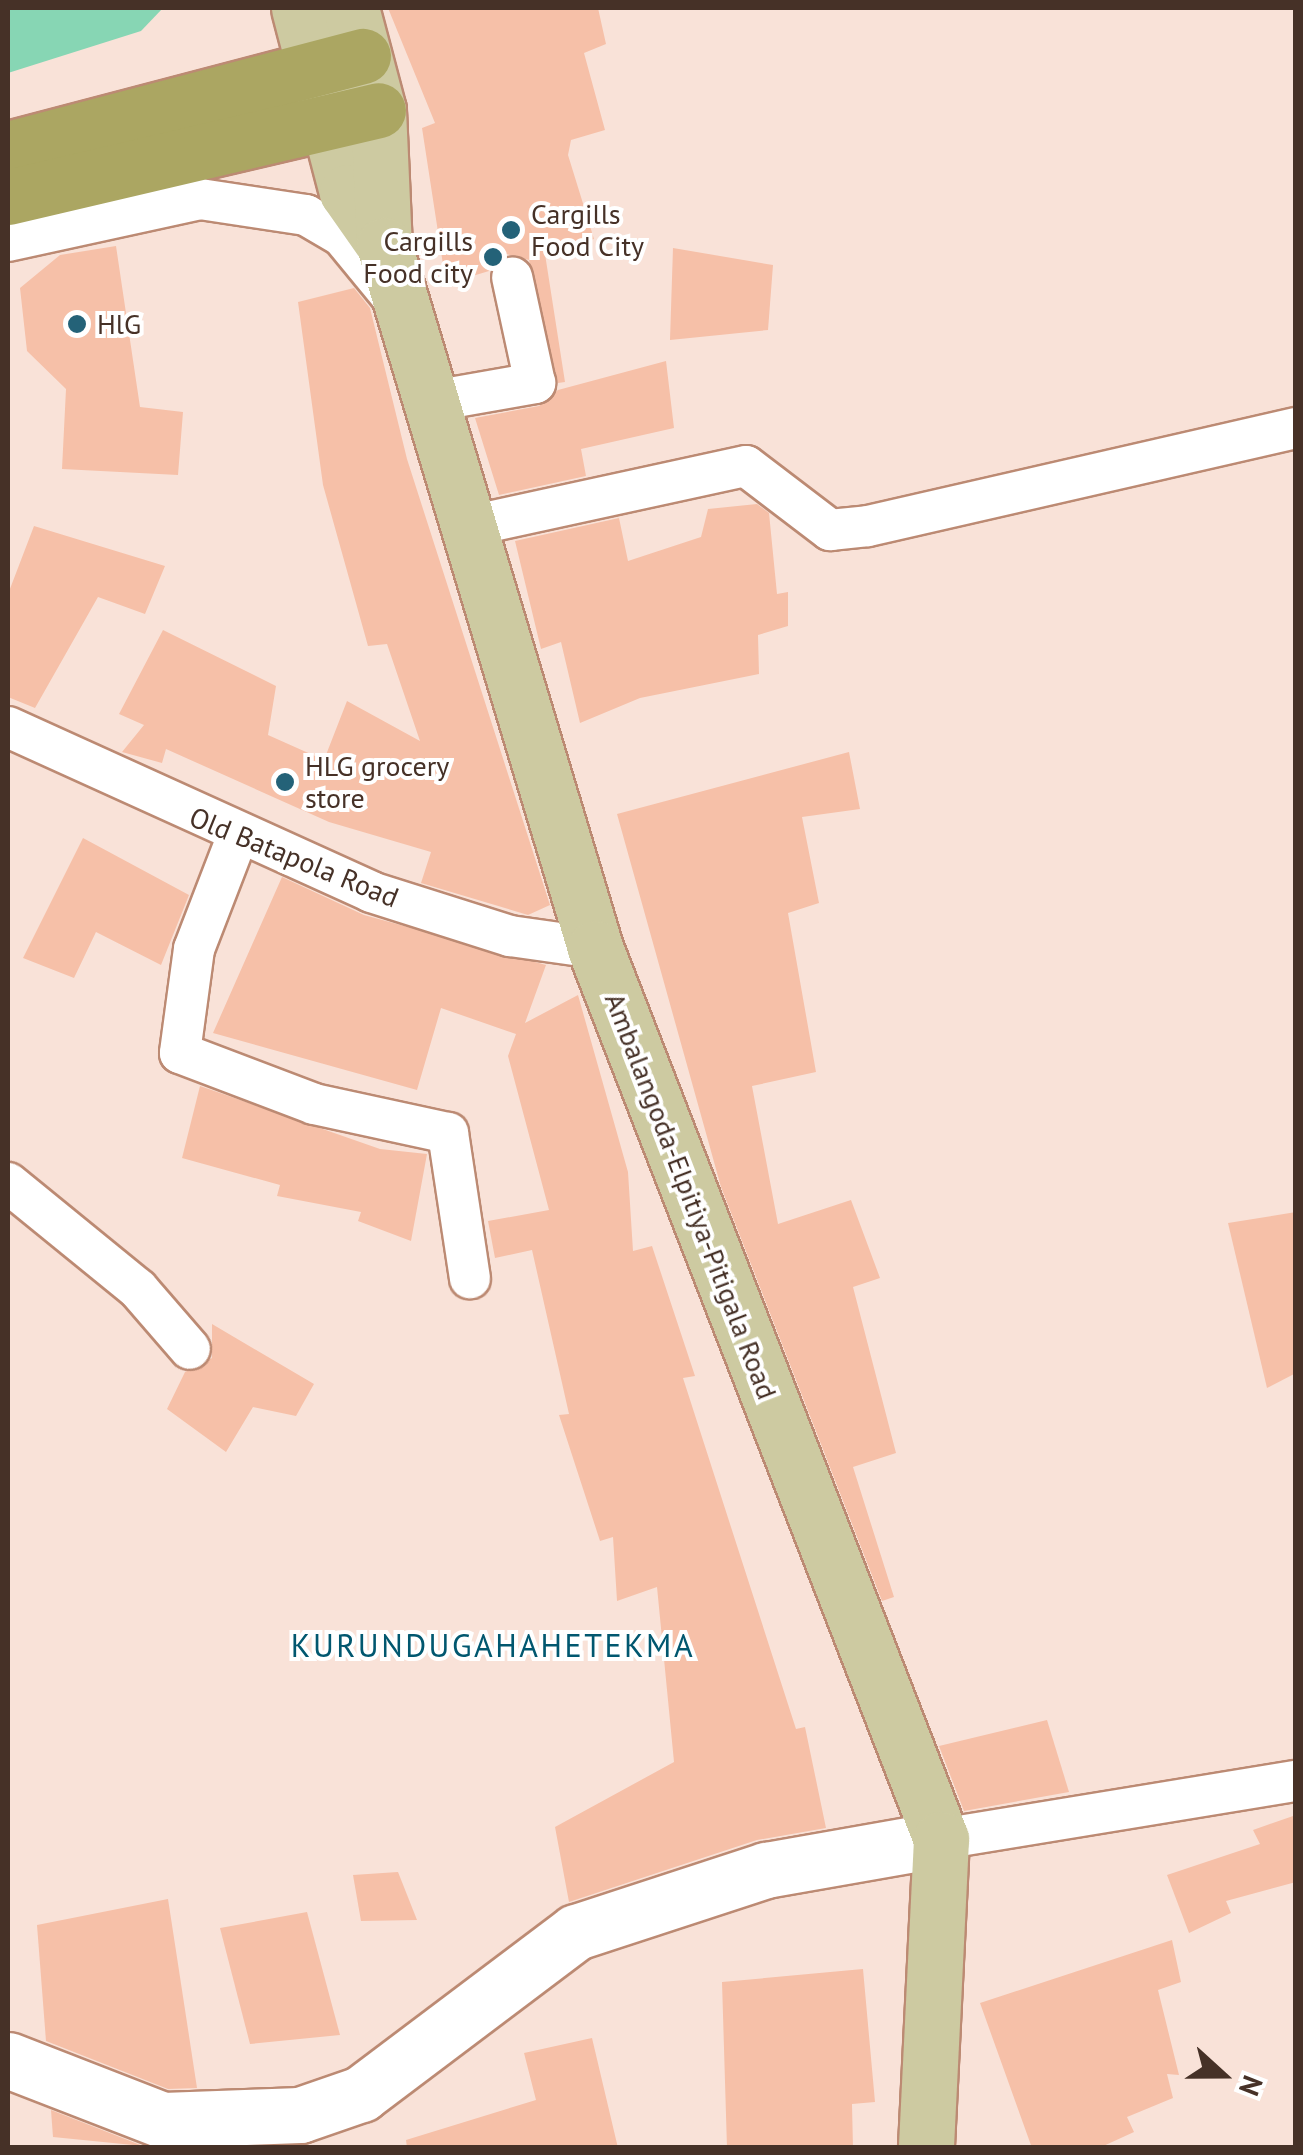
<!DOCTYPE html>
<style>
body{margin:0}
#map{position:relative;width:1303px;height:2155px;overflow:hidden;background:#f9e2d8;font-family:"PT Sans",sans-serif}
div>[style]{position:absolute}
.green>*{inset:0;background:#87d6b4}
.building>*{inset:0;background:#f6c0a8}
.roads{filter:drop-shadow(2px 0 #bc8a73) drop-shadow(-2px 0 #bc8a73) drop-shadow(0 2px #bc8a73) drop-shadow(0 -2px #bc8a73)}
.street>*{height:40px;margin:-20px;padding:0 20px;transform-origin:20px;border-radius:20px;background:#fff}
.secondary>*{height:55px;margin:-27.5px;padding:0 27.5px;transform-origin:27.5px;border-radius:27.5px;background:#fff}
.primary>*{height:55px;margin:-27.5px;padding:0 27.5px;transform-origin:27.5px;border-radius:27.5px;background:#cdcaa1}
.highway>*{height:55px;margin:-27.5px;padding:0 27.5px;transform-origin:27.5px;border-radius:27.5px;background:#aba662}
.dots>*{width:28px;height:28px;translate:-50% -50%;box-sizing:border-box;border:5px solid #fff;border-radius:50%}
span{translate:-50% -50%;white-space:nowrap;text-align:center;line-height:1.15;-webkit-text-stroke:8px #fff;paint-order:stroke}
.poi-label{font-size:28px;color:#463127}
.left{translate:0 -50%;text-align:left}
.right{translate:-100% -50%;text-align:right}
.street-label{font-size:28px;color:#463127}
.quarter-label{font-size:32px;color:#01576f;letter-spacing:2.5px}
.frame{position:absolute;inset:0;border:10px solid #463127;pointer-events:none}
.north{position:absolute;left:1173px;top:2025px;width:100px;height:100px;-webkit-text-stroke:8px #fff;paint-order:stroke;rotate:111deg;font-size:28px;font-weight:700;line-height:40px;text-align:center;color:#463127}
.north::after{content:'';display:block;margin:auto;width:35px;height:45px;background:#463127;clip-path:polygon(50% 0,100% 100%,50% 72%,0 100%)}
</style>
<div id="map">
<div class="green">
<div style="clip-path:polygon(8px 8px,163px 8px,141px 31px,8px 73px)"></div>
</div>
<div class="building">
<div style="clip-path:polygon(388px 8px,598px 8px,606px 44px,584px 53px,605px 130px,571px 140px,568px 155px,594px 239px,545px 254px,565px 382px,558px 383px,529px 260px,506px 254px,489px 271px,446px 284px,422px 128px,435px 123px)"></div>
<div style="clip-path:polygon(116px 246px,140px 407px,183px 412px,178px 475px,62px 469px,66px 389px,27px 351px,20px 288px,60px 255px)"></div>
<div style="clip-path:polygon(673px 248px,773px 265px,768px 330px,670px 340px)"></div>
<div style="clip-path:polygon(354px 288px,370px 308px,407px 459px,550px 905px,528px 915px,421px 883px,431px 852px,329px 822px,166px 749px,162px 763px,122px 752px,144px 725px,119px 714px,163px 630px,276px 686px,268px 735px,324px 760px,347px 701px,420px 741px,387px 644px,368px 646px,323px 485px,298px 302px)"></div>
<div style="clip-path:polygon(666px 361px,674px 428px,581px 449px,586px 476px,499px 495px,475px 418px,539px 406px,558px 390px)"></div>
<div style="clip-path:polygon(757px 504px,769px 513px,777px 594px,788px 592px,788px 626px,758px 635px,759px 674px,640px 698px,580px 723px,561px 642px,541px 649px,515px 541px,619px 518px,628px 561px,701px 537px,708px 509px)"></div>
<div style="clip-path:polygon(34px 526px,165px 566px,145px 614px,98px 597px,35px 708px,8px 697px,8px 594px)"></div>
<div style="clip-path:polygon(849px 752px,860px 809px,802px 817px,819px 903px,788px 913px,816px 1072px,752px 1086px,778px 1224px,851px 1200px,880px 1278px,853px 1287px,896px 1453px,853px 1467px,894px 1597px,882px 1601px,721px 1187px,617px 814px)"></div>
<div style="clip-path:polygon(83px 838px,189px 895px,161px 965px,96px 932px,74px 978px,23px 958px)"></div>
<div style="clip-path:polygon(282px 877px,364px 915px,546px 965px,525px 1023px,578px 995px,628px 1172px,633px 1251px,652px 1246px,695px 1376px,683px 1378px,796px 1729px,805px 1727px,826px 1828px,757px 1840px,569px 1902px,555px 1827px,674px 1762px,657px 1587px,617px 1601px,613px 1537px,600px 1541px,559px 1415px,569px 1414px,532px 1250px,495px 1258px,488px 1221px,549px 1210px,508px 1056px,516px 1034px,441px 1008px,417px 1090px,213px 1033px)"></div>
<div style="clip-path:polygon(200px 1086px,380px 1149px,427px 1154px,411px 1241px,358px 1221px,361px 1212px,277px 1196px,280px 1185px,182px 1158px)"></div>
<div style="clip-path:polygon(1296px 1212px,1296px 1373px,1267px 1388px,1228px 1223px)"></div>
<div style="clip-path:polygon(212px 1324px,314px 1384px,296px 1416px,253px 1407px,226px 1452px,167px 1409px,185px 1372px,212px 1358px)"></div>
<div style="clip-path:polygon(1047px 1720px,1069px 1792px,964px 1811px,939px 1746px)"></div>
<div style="clip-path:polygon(1296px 1815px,1296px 1882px,1226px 1901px,1231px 1913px,1189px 1933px,1167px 1875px,1260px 1844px,1253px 1830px)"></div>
<div style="clip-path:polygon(398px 1872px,417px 1920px,361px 1921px,353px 1875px)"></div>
<div style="clip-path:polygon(168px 1899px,176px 1951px,197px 2088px,168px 2089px,46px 2041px,37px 1925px)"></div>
<div style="clip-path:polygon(307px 1912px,340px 2035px,250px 2044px,220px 1928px)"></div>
<div style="clip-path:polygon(1172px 1940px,1181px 1982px,1158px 1990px,1179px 2075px,1167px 2074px,1173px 2098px,1127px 2117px,1134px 2132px,1099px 2148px,1032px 2148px,980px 2003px)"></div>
<div style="clip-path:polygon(863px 1969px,875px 2102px,852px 2104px,853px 2148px,727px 2148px,722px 1982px)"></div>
<div style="clip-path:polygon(592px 2038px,618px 2148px,407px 2148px,406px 2140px,536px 2100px,524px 2053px)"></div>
<div style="clip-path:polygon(51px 2110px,143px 2146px,53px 2137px)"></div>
</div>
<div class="roads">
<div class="street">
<div style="left:8px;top:241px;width:197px;rotate:-12.3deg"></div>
<div style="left:200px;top:199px;width:107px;rotate:8.6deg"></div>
<div style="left:306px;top:215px;width:42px;rotate:30.3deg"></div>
<div style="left:342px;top:236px;width:80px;rotate:50.6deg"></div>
<div style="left:433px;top:401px;width:104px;rotate:-10deg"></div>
<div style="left:535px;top:383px;width:108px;rotate:-102.2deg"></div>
<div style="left:470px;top:526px;width:282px;rotate:-12.3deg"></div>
<div style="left:746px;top:466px;width:106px;rotate:37.3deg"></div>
<div style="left:830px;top:530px;width:38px;rotate:-6deg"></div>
<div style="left:868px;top:526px;width:439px;rotate:-12.9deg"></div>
<div style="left:8px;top:727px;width:399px;rotate:24.4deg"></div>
<div style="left:371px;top:892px;width:146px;rotate:17.6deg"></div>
<div style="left:510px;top:936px;width:86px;rotate:8deg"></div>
<div style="left:238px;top:835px;width:122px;rotate:111.1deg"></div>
<div style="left:194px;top:949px;width:105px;rotate:97.7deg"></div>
<div style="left:180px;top:1053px;width:143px;rotate:20.8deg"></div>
<div style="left:314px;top:1104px;width:137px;rotate:12.2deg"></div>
<div style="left:448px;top:1133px;width:147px;rotate:81.4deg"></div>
<div style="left:8px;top:1183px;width:168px;rotate:39.2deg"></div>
<div style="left:138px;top:1289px;width:79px;rotate:49.1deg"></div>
<div style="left:941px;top:1839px;width:360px;rotate:-9.3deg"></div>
</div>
<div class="secondary">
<div style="left:8px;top:2060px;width:166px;rotate:21.2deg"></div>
<div style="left:163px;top:2120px;width:137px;rotate:-2.1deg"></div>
<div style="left:300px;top:2115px;width:65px;rotate:-19deg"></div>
<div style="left:361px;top:2094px;width:269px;rotate:-37deg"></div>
<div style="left:576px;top:1932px;width:200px;rotate:-18.1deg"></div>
<div style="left:766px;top:1870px;width:178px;rotate:-10deg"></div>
</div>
<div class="primary">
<div style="left:299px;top:8px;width:190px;rotate:75.4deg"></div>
<div style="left:347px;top:192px;width:57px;rotate:54.9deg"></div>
<div style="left:351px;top:8px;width:106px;rotate:75.2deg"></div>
<div style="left:378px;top:110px;width:135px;rotate:87.5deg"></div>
<div style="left:384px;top:245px;width:734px;rotate:73.29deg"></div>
<div style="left:595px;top:948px;width:956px;rotate:68.78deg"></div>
<div style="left:941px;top:1839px;width:309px;rotate:92.8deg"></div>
</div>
<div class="highway">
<div style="left:8px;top:149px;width:367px;rotate:-14.7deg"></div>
<div style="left:8px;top:197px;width:380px;rotate:-13.2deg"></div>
</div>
</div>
<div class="dots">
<div style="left:511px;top:230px;background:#246278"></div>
<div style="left:493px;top:257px;background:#246278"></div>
<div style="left:77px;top:324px;background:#246278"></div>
<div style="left:285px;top:782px;background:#246278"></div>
</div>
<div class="poi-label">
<span class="left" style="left:531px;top:230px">Cargills<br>Food City</span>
<span class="right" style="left:473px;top:257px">Cargills<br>Food city</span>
<span class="left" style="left:97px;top:324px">HlG</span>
<span class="left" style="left:305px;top:782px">HLG grocery<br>store</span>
</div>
<div class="street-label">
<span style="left:294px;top:857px;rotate:22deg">Old Batapola Road</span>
<span style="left:691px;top:1196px;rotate:69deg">Ambalangoda-Elpitiya-Pitigala Road</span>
</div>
<div class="quarter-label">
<span style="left:493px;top:1645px">KURUNDUGAHAHETEKMA</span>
</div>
<div class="frame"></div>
<div class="north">N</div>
</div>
